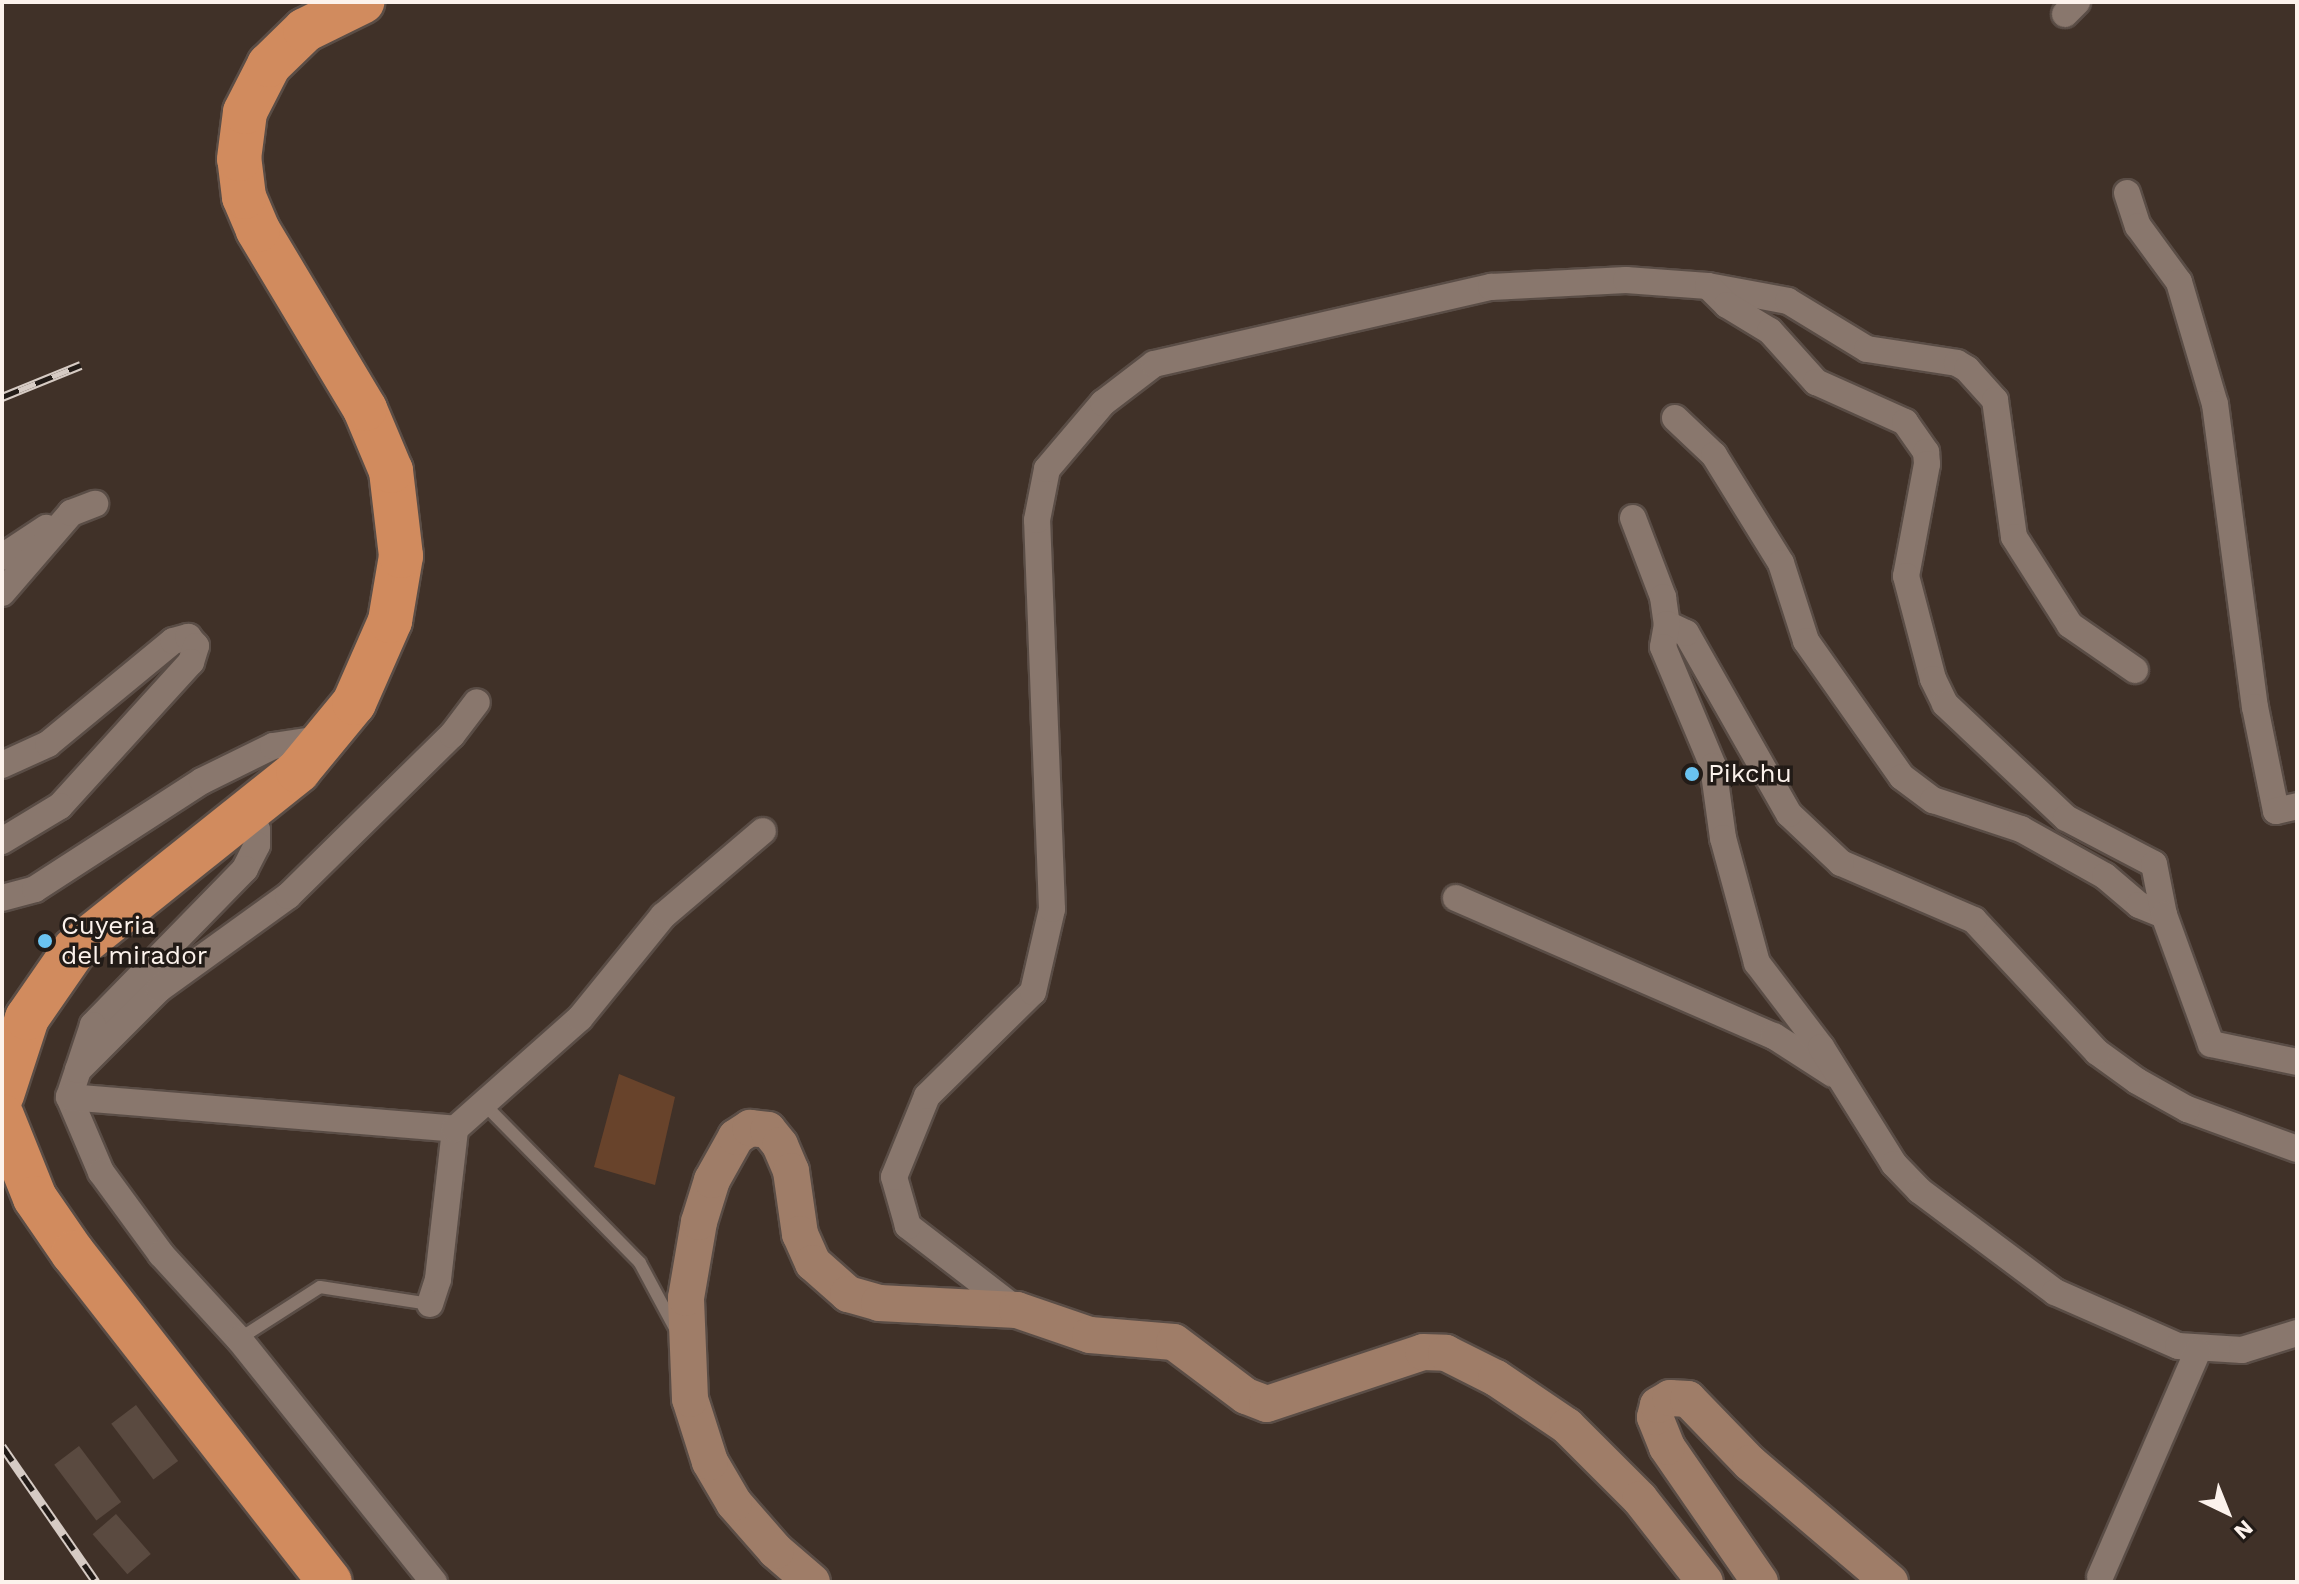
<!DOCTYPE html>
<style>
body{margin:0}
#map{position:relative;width:2299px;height:1584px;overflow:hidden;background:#403128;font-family:"Work Sans",sans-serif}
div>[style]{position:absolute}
.green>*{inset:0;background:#68432b}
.building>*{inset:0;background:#5a4a40;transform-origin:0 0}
.roads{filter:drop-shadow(2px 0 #5a4d46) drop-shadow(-2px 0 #5a4d46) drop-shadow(0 2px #5a4d46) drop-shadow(0 -2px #5a4d46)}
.lane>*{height:12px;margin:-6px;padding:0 6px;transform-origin:6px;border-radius:6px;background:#89776d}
.street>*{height:26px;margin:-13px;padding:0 13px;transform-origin:13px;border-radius:13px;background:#89776d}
.secondary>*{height:36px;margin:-18px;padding:0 18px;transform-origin:18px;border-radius:18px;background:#9f7d68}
.highway>*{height:44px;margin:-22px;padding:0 22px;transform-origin:22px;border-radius:22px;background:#d18b5e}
.rail>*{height:9px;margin-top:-4.5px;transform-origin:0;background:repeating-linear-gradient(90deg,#221b17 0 18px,#d6cbc4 0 36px);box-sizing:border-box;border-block:2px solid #d6cbc4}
.dots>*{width:22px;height:22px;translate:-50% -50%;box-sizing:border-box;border:4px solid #221b17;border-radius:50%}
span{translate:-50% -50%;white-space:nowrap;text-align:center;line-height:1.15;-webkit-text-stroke:7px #221b17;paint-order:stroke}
.poi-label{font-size:26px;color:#fcf2ec}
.left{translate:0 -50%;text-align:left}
.frame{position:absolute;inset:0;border:4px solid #fcf2ec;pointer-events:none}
.north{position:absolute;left:2187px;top:1472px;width:80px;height:80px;-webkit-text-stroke:6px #221b17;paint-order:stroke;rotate:137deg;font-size:22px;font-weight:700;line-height:32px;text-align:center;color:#fcf2ec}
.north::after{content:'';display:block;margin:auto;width:28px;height:36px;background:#fcf2ec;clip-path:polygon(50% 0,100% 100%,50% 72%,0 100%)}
</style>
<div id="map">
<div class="green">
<div style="clip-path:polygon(619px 1074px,675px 1097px,655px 1185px,594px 1167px)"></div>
</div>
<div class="building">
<div style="left:136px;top:1405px;width:70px;height:31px;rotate:53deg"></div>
<div style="left:79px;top:1446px;width:70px;height:31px;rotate:53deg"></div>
<div style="left:116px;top:1514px;width:53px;height:31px;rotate:49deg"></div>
</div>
<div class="roads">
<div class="lane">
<div style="left:485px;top:1105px;width:221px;rotate:45.5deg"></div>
<div style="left:640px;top:1263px;width:76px;rotate:61.8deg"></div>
<div style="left:239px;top:1339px;width:96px;rotate:-32.7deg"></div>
<div style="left:320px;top:1287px;width:111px;rotate:8.8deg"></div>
</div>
<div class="street">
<div style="left:2065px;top:14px;width:17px;rotate:-45deg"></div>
<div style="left:2127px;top:193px;width:35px;rotate:72deg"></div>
<div style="left:2138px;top:226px;width:69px;rotate:53.8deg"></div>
<div style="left:2179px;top:282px;width:127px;rotate:73.6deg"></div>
<div style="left:2215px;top:404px;width:306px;rotate:82.5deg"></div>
<div style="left:2255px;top:707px;width:106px;rotate:78.6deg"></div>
<div style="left:2276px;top:811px;width:22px;rotate:-13deg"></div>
<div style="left:1708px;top:286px;width:81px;rotate:10.6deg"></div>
<div style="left:1788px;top:301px;width:92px;rotate:31.3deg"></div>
<div style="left:1867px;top:349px;width:91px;rotate:8.8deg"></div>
<div style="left:1957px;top:363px;width:12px;rotate:31deg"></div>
<div style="left:1967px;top:369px;width:42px;rotate:47.9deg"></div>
<div style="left:1995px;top:400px;width:138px;rotate:82.1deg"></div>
<div style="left:2014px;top:537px;width:104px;rotate:57.5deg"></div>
<div style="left:2070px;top:625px;width:79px;rotate:34.7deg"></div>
<div style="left:1675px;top:418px;width:54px;rotate:43.5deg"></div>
<div style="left:1714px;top:455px;width:127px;rotate:58.2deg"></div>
<div style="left:1781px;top:563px;width:82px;rotate:72.2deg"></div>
<div style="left:1806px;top:641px;width:166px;rotate:54.8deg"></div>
<div style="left:1902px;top:777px;width:39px;rotate:37deg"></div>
<div style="left:1933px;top:800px;width:93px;rotate:18.2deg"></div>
<div style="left:2021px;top:829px;width:96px;rotate:29.2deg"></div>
<div style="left:2105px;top:876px;width:45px;rotate:40.5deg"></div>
<div style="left:2139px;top:905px;width:27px;rotate:22deg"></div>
<div style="left:1633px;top:518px;width:85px;rotate:69.2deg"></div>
<div style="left:1663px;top:597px;width:27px;rotate:82deg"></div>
<div style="left:2px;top:557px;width:53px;rotate:-33.4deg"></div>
<div style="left:2px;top:593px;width:106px;rotate:-49.2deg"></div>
<div style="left:71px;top:513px;width:26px;rotate:-21deg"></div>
<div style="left:2px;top:765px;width:51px;rotate:-24.5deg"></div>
<div style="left:48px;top:744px;width:162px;rotate:-39.5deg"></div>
<div style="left:173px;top:641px;width:16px;rotate:-15deg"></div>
<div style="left:188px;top:637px;width:12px;rotate:48deg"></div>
<div style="left:196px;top:646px;width:17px;rotate:107deg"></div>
<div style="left:191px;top:662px;width:195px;rotate:132.3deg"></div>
<div style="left:60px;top:806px;width:68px;rotate:148.9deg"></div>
<div style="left:245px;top:815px;width:19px;rotate:51deg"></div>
<div style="left:257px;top:830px;width:15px;rotate:90deg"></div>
<div style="left:257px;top:845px;width:27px;rotate:117deg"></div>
<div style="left:245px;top:869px;width:218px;rotate:134.3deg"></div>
<div style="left:93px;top:1025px;width:76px;rotate:108.4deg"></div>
<div style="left:69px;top:1097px;width:82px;rotate:66.9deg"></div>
<div style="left:101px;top:1172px;width:102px;rotate:53.8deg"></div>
<div style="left:161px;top:1254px;width:115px;rotate:47.5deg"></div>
<div style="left:239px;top:1339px;width:312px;rotate:51.3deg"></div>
<div style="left:2px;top:898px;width:34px;rotate:-15deg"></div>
<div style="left:35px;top:889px;width:199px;rotate:-32.9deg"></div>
<div style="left:202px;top:781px;width:79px;rotate:-26.2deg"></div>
<div style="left:273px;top:746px;width:55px;rotate:-8.4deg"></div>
<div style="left:1456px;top:898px;width:347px;rotate:23.5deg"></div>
<div style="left:1774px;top:1036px;width:70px;rotate:32.8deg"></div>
<div style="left:78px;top:1070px;width:115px;rotate:-45deg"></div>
<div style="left:159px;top:989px;width:159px;rotate:-35.8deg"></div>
<div style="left:288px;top:896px;width:230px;rotate:-44.5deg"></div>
<div style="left:452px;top:735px;width:41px;rotate:-52.9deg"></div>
<div style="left:69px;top:1097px;width:387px;rotate:4.7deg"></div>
<div style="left:2297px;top:1149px;width:117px;rotate:-160deg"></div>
<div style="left:2187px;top:1109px;width:57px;rotate:-150.8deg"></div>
<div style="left:2137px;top:1081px;width:49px;rotate:-144.1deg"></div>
<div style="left:2097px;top:1052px;width:180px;rotate:-133deg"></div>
<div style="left:1974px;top:920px;width:145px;rotate:-156.8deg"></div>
<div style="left:1841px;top:863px;width:71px;rotate:-136.7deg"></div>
<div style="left:1789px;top:814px;width:208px;rotate:-119.6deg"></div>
<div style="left:1686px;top:633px;width:21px;rotate:-155deg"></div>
<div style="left:1667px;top:624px;width:23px;rotate:100deg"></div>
<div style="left:1663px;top:647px;width:129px;rotate:67.2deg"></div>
<div style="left:1713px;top:766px;width:73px;rotate:82.1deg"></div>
<div style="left:1723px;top:838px;width:130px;rotate:74.8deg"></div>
<div style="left:1757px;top:963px;width:106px;rotate:52.7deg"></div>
<div style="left:1821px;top:1047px;width:138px;rotate:58deg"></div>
<div style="left:1894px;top:1164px;width:37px;rotate:46deg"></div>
<div style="left:1920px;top:1191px;width:169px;rotate:36.8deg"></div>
<div style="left:2055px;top:1292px;width:134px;rotate:23.7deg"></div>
<div style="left:2178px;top:1346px;width:64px;rotate:3.6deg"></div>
<div style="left:2242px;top:1350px;width:58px;rotate:-17.2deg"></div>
<div style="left:430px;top:1304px;width:26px;rotate:-72deg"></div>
<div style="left:438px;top:1279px;width:151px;rotate:-83.5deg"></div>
<div style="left:455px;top:1129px;width:167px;rotate:-41.6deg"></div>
<div style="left:580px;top:1018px;width:132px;rotate:-50.9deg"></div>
<div style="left:663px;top:916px;width:131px;rotate:-40.4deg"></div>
<div style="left:1017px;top:1310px;width:138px;rotate:-142.4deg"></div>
<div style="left:908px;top:1226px;width:51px;rotate:-105.9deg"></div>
<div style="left:894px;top:1177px;width:87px;rotate:-67.8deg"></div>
<div style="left:927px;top:1096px;width:148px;rotate:-44.5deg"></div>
<div style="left:1033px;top:992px;width:85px;rotate:-77.1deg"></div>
<div style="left:1052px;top:909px;width:389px;rotate:-92.2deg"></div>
<div style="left:1037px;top:520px;width:52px;rotate:-78.9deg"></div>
<div style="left:1047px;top:469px;width:87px;rotate:-49.7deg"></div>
<div style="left:1103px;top:403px;width:64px;rotate:-37.4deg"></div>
<div style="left:1154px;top:364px;width:346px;rotate:-12.9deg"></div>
<div style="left:1491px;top:287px;width:135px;rotate:-3deg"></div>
<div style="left:1626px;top:280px;width:82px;rotate:4.2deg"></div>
<div style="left:1708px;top:286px;width:27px;rotate:45deg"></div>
<div style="left:1727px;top:305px;width:50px;rotate:31.2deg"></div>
<div style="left:1770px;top:331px;width:69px;rotate:48deg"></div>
<div style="left:1816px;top:382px;width:98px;rotate:24.2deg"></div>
<div style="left:1905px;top:422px;width:37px;rotate:55deg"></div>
<div style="left:1926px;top:452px;width:12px;rotate:85deg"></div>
<div style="left:1927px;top:464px;width:114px;rotate:100.6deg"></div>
<div style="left:1906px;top:576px;width:106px;rotate:75.3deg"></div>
<div style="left:1933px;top:679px;width:28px;rotate:64deg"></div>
<div style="left:1945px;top:704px;width:166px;rotate:43.3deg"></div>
<div style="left:2066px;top:818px;width:99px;rotate:27.6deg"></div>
<div style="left:2154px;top:864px;width:52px;rotate:78.9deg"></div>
<div style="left:2164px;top:915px;width:137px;rotate:70deg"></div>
<div style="left:2211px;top:1044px;width:88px;rotate:11.8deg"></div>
<div style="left:2100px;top:1577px;width:246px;rotate:-66.6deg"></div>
</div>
<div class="secondary">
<div style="left:812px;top:1582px;width:48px;rotate:-139.3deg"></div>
<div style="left:776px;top:1551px;width:64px;rotate:-131.2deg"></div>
<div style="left:734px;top:1503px;width:48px;rotate:-120.3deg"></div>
<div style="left:710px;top:1462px;width:66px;rotate:-107.6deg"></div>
<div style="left:690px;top:1399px;width:101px;rotate:-92.3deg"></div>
<div style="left:686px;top:1298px;width:77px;rotate:-80.3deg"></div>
<div style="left:699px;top:1222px;width:44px;rotate:-72.8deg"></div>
<div style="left:712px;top:1180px;width:49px;rotate:-60.8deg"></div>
<div style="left:736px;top:1137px;width:17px;rotate:-33deg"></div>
<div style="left:750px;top:1128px;width:18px;rotate:6deg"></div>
<div style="left:768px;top:1130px;width:19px;rotate:51deg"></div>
<div style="left:780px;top:1145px;width:28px;rotate:67deg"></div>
<div style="left:791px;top:1171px;width:64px;rotate:81.9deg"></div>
<div style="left:800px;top:1234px;width:32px;rotate:66deg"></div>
<div style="left:813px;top:1263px;width:47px;rotate:41.5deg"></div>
<div style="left:848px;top:1294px;width:32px;rotate:16deg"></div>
<div style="left:879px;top:1303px;width:138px;rotate:2.9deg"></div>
<div style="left:1017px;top:1310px;width:77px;rotate:18.9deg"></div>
<div style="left:1090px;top:1335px;width:84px;rotate:4.8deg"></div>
<div style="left:1174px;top:1342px;width:90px;rotate:36.9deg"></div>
<div style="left:1246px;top:1396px;width:22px;rotate:21deg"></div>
<div style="left:1267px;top:1404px;width:164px;rotate:-18.4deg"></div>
<div style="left:1423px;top:1352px;width:23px;rotate:2deg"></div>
<div style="left:1446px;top:1353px;width:56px;rotate:26.6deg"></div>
<div style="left:1496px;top:1378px;width:86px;rotate:34.1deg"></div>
<div style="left:1567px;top:1426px;width:103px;rotate:45deg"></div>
<div style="left:1640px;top:1499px;width:105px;rotate:51.9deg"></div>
<div style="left:1760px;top:1582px;width:164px;rotate:-124.6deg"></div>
<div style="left:1667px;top:1447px;width:32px;rotate:-112deg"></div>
<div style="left:1655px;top:1417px;width:12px;rotate:-76deg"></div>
<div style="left:1658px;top:1405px;width:14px;rotate:-30deg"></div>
<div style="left:1670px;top:1398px;width:18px;rotate:3deg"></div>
<div style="left:1688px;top:1399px;width:89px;rotate:45.9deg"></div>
<div style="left:1750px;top:1463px;width:184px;rotate:40.4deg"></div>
</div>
<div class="highway">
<div style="left:2px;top:1095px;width:81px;rotate:-72deg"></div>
<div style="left:27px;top:1018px;width:83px;rotate:-55.3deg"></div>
<div style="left:74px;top:950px;width:287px;rotate:-38.6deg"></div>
<div style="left:298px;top:771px;width:88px;rotate:-50.5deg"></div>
<div style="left:354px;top:703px;width:90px;rotate:-66.3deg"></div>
<div style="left:390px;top:621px;width:66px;rotate:-80.4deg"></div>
<div style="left:401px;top:556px;width:86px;rotate:-96.7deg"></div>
<div style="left:391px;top:471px;width:67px;rotate:-112.8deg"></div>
<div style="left:365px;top:409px;width:209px;rotate:-120.9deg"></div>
<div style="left:258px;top:230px;width:36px;rotate:-113deg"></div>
<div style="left:244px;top:197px;width:38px;rotate:-97deg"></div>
<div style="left:239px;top:159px;width:47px;rotate:-82.7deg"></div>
<div style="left:245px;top:112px;width:53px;rotate:-62.9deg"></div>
<div style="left:269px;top:65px;width:50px;rotate:-44.2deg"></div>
<div style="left:305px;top:30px;width:64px;rotate:-26.2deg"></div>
<div style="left:2px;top:1116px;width:88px;rotate:68.1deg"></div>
<div style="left:35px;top:1198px;width:67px;rotate:55.4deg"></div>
<div style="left:73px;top:1253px;width:417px;rotate:52deg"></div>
</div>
</div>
<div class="rail">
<div style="left:2px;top:397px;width:85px;rotate:-22.1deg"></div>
<div style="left:2px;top:1446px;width:165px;rotate:55.3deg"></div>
</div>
<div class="dots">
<div style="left:1692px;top:774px;background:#6ac3f1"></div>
<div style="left:45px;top:941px;background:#6ac3f1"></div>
</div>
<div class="poi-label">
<span class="left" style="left:1708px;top:774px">Pikchu</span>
<span class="left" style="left:61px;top:941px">Cuyeria<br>del mirador</span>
</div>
<div class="frame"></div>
<div class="north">N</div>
</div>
